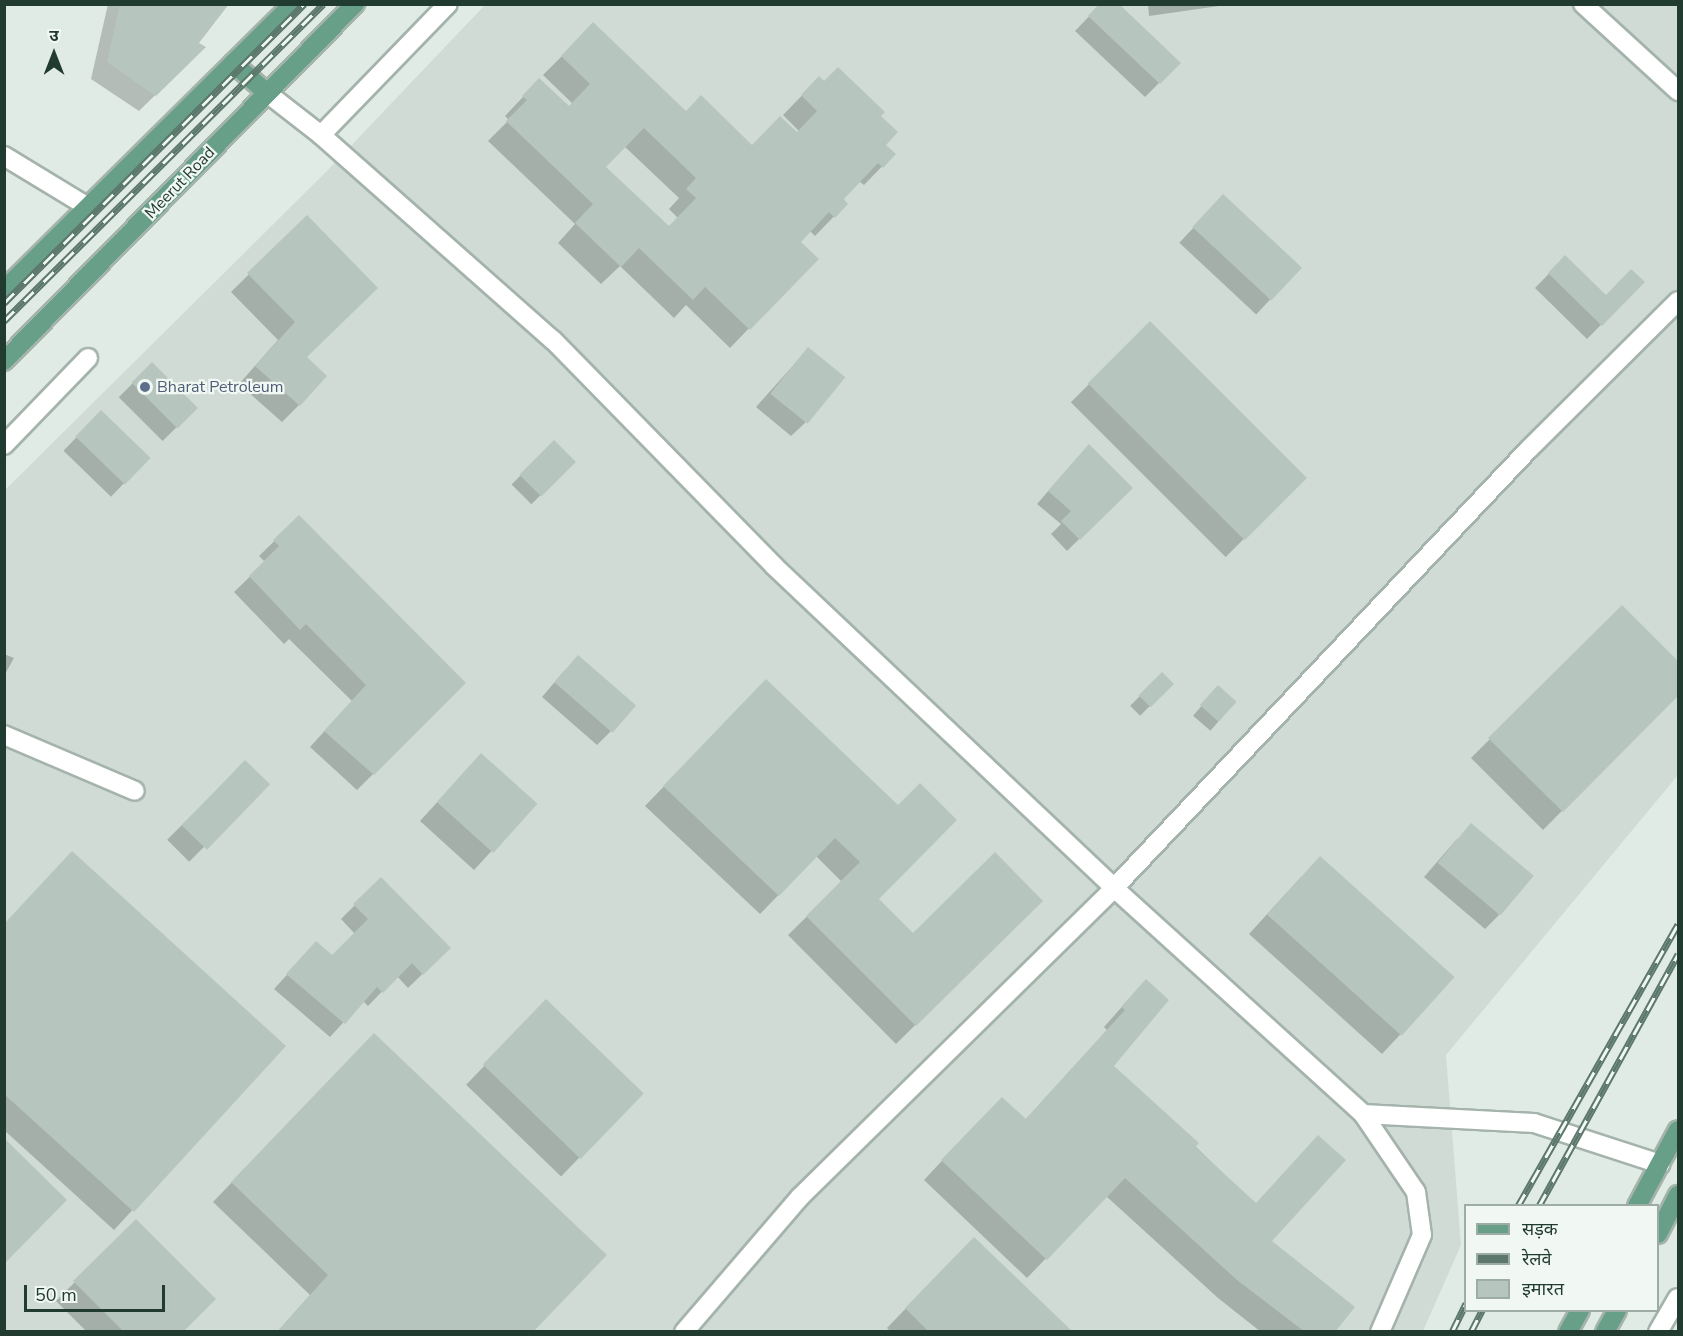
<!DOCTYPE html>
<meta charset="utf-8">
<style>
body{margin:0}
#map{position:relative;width:1683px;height:1336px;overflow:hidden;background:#e1ebe5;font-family:"Nunito Sans","Noto Sans Devanagari",sans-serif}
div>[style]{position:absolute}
.built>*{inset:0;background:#cfdbd4}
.shadow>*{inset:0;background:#0003;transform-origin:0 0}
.building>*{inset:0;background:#b6c6be;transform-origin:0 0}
.roads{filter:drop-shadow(2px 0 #a4b3ab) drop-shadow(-2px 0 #a4b3ab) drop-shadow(0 2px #a4b3ab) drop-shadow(0 -2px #a4b3ab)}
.minor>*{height:18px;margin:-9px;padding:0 9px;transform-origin:9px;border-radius:9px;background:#fff}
.major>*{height:18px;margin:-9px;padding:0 9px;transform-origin:9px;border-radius:9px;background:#679f89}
.rail>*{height:7px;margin-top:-3.5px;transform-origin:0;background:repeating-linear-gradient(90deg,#f1f8f4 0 14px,#5c776c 0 28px);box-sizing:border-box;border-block:2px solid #5c776c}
.dots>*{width:16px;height:16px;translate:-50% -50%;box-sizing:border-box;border:3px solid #f1f8f4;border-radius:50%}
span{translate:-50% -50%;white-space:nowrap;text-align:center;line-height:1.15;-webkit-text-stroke:4.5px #f1f8f4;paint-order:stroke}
.street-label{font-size:16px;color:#223b31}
.service-label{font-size:16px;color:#4e5e75}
.left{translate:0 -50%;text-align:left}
.frame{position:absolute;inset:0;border:6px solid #223b31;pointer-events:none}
.legend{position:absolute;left:1464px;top:1204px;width:195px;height:108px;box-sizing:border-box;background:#f1f8f4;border:2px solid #9eaca6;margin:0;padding:8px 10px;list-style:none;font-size:18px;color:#223b31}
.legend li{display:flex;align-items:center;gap:12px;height:30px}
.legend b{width:30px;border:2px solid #9eaca6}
.north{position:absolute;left:24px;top:24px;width:60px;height:60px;-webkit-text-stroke:4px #f1f8f4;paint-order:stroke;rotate:0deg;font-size:16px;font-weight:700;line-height:24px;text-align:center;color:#223b31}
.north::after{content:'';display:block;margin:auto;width:21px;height:27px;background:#223b31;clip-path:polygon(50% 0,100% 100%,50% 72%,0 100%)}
.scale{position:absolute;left:24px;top:1285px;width:141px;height:27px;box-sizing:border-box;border:3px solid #223b31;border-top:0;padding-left:8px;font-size:18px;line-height:21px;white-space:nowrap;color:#223b31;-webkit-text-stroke:4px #f1f8f4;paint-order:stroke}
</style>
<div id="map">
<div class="built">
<div style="clip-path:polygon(485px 5px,1678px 5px,1678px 775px,1446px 1055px,1461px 1245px,1423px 1331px,5px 1332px,5px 490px,326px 172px)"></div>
</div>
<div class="shadow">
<div style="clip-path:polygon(108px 4px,227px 4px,197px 43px,204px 47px,139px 111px,91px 79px)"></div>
<div style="clip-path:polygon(1101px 4px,1159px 83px,1145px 97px,1075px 31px)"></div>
<div style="clip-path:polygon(1148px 4px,1233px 4px,1149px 16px)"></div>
<div style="clip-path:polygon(evenodd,594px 24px,686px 113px,752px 147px,797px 133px,799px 131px,783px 115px,819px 78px,879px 116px,884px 145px,894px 154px,864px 185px,859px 181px,841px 199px,846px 204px,815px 236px,810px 231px,799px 242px,816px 259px,730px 348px,686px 305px,674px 318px,620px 266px,601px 284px,558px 243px,575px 224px,488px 141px,509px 120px,505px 116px,539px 80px,568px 108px,573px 104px,543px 75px,594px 24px,624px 146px,679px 198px,669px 209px,678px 218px,668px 228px,604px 167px,624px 146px)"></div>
<div style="left:1223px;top:196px;width:105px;height:64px;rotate:43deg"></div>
<div style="clip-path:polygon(307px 217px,305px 357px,299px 405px,282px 422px,239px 384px,278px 340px,231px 292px)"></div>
<div style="clip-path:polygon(1565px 257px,1606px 297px,1643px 282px,1587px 339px,1535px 288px)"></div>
<div style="left:1150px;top:323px;width:219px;height:112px;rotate:45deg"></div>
<div style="clip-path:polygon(808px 349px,805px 423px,791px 436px,756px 407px)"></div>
<div style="left:152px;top:364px;width:62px;height:47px;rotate:45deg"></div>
<div style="left:101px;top:412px;width:66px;height:54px;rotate:44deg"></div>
<div style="left:554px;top:442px;width:28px;height:60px;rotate:45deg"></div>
<div style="clip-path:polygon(1077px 458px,1131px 488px,1067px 551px,1051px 534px,1061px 524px,1037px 504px)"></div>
<div style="clip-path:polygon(299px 517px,464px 683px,357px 790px,310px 747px,352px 701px,289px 639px,284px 644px,234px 592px,265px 562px,259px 556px)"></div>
<div style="clip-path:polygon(1622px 607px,1678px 663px,1678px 694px,1543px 830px,1471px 758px)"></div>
<div style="clip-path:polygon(4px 654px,14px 658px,4px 676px)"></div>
<div style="clip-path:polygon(564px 671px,611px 731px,597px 745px,542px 697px)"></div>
<div style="left:1162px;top:674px;width:14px;height:45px;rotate:45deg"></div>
<div style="left:1218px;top:687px;width:23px;height:38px;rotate:41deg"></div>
<div style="clip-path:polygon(747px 700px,898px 807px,877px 899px,913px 935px,1041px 901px,896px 1044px,788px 935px,842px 882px,816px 856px,760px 914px,645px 806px)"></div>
<div style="left:245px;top:762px;width:31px;height:110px;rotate:45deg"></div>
<div style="clip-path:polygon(463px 774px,535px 804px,474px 870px,420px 821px)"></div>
<div style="clip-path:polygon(1457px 839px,1499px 915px,1485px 929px,1424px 877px)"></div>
<div style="clip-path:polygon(1301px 877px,1452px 979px,1382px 1054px,1249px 934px)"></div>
<div style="clip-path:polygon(381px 879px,449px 948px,408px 988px,397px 976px,368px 1006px,363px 1001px,330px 1037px,274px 989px,316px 943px,332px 957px,355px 934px,341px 919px)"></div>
<div style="clip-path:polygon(4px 925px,284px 1046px,114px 1230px,4px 1130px)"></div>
<div style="clip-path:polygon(1128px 1000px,1112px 1066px,1255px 1204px,1270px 1241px,1333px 1332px,1261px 1332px,1218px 1298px,1106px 1196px,1027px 1278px,924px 1180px,983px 1117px,1025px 1120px,1107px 1030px,1104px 1027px)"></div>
<div style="left:546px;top:1002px;width:132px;height:115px;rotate:44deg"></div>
<div style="clip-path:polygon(355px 1054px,531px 1332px,277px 1332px,310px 1295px,213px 1202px)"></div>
<div style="clip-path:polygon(136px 1221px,181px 1332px,87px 1332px,56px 1301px)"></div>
<div style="clip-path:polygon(955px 1257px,1071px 1332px,891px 1332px,887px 1328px)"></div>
</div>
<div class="building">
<div style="clip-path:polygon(120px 4px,229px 4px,199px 43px,206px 47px,156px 96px,107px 62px)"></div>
<div style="clip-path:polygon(1099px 4px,1119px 4px,1181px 63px,1160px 84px,1088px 16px)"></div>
<div style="clip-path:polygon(evenodd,593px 22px,686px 111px,701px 95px,752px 145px,780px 116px,797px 132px,817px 111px,801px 95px,819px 76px,824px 81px,838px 67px,885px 112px,881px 116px,898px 132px,886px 145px,896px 154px,883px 168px,878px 163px,844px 199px,848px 204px,835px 218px,829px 212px,801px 242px,819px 259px,750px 330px,705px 287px,693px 300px,639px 248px,621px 267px,575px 223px,593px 204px,506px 121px,527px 100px,522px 96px,539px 78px,569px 106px,590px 84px,561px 56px,593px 22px,644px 128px,696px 178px,686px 189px,696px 198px,669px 226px,606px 167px,644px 128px)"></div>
<div style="left:1223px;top:194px;width:108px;height:45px;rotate:43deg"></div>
<div style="clip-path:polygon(307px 215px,378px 288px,307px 357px,327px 376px,300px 406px,255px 366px,295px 322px,247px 273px)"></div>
<div style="clip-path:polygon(1565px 255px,1606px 295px,1631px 269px,1645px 282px,1602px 326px,1548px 273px)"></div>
<div style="left:1150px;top:321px;width:222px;height:88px;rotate:45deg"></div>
<div style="left:808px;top:347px;width:48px;height:60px;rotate:39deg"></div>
<div style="left:152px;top:362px;width:65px;height:29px;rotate:45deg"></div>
<div style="left:101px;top:410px;width:69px;height:37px;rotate:44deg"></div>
<div style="left:554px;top:440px;width:31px;height:49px;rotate:45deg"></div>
<div style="clip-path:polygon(1089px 444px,1133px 488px,1080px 540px,1061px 521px,1071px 511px,1048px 491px)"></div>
<div style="clip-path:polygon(299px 515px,466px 683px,374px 775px,324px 731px,366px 685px,306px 624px,300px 630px,249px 576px,279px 546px,273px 540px)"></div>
<div style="clip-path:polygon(1622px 605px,1678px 661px,1678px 696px,1563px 812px,1488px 738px)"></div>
<div style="left:578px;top:655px;width:77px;height:36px;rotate:41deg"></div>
<div style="left:1162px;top:672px;width:17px;height:33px;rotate:45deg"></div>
<div style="clip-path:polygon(766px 679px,898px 805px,920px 783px,957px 820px,879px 899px,913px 933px,995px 852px,1043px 901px,916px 1026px,806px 916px,860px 862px,835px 838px,779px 896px,663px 786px)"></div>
<div style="left:1218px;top:685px;width:25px;height:27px;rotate:42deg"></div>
<div style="left:481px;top:753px;width:76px;height:66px;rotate:42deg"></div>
<div style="left:245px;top:760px;width:35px;height:91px;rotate:44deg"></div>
<div style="left:1471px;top:823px;width:82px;height:52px;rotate:40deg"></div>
<div style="clip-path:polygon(72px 851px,286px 1046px,134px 1212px,4px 1094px,4px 924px)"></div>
<div style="left:1320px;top:856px;width:181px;height:79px;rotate:42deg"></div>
<div style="clip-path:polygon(381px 877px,451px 948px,423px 975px,412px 963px,383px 993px,377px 987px,345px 1024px,286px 974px,316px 941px,332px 955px,368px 919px,353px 904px)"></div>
<div style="clip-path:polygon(1146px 979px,1169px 1000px,1114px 1066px,1199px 1143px,1195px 1147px,1256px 1203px,1318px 1135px,1346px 1160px,1272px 1241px,1355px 1307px,1335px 1332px,1305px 1332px,1237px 1280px,1125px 1178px,1047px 1260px,941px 1160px,1002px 1097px,1026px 1119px,1125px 1010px,1121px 1007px)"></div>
<div style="left:546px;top:999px;width:136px;height:91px;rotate:44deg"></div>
<div style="clip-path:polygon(374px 1033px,607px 1255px,533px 1332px,277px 1332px,328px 1275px,231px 1182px)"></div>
<div style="clip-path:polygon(4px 1138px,67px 1200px,4px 1264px)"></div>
<div style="clip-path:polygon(136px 1219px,216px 1299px,183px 1332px,124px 1332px,73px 1281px)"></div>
<div style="clip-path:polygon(974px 1237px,1073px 1332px,929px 1332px,905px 1308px)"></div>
</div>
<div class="roads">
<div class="minor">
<div style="left:1583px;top:4px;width:129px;rotate:42.5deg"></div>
<div style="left:267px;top:93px;width:68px;rotate:37.9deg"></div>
<div style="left:321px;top:135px;width:310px;rotate:41.5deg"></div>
<div style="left:553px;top:340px;width:316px;rotate:45.6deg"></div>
<div style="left:774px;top:566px;width:468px;rotate:43.4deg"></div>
<div style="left:1114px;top:888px;width:336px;rotate:42.2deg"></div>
<div style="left:1363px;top:1114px;width:94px;rotate:55.8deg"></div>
<div style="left:1416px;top:1192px;width:43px;rotate:82.1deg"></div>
<div style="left:1422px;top:1235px;width:106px;rotate:113.4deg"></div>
<div style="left:321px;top:135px;width:182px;rotate:-45.9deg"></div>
<div style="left:4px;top:156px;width:98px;rotate:31.3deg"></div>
<div style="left:4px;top:445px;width:121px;rotate:-46deg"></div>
<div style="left:4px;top:735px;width:142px;rotate:23.1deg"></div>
<div style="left:1363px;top:1114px;width:171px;rotate:3deg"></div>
<div style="left:1534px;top:1123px;width:133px;rotate:18deg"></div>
<div style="left:684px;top:1332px;width:178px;rotate:-49.3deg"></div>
<div style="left:800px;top:1197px;width:441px;rotate:-44.5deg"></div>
<div style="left:1114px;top:888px;width:604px;rotate:-46.61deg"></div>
<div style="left:1529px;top:449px;width:210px;rotate:-44.8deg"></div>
<div style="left:1658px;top:1332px;width:39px;rotate:-60deg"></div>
</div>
<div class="major">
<div style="left:233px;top:63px;width:45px;rotate:41.4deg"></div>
<div style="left:4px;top:290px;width:407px;rotate:-44.7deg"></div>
<div style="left:4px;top:361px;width:501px;rotate:-45.49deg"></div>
<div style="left:1637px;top:1206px;width:86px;rotate:-61.7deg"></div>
<div style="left:1658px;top:1234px;width:44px;rotate:-62.9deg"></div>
<div style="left:1568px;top:1332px;width:25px;rotate:-61deg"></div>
<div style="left:1605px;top:1332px;width:25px;rotate:-61deg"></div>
</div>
</div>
<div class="rail">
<div style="left:4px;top:303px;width:424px;rotate:-44.9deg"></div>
<div style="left:4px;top:321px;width:450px;rotate:-44.8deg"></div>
<div style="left:1518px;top:1206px;width:324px;rotate:-60.4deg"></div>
<div style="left:1539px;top:1206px;width:288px;rotate:-61.1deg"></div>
<div style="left:1452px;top:1332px;width:32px;rotate:-64deg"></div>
<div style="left:1471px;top:1332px;width:25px;rotate:-63deg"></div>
</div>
<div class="dots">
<div style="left:145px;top:387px;background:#5c6f8a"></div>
</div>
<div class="street-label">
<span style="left:180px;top:183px;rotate:-46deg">Meerut Road</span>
</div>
<div class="service-label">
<span class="left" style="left:157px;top:387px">Bharat Petroleum</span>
</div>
<div class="frame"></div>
<ul class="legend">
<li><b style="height:8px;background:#679f89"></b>सड़क</li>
<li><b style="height:8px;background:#5c776c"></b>रेलवे</li>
<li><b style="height:16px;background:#b6c6be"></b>इमारत</li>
</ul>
<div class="north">उ</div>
<div class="scale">50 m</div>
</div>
